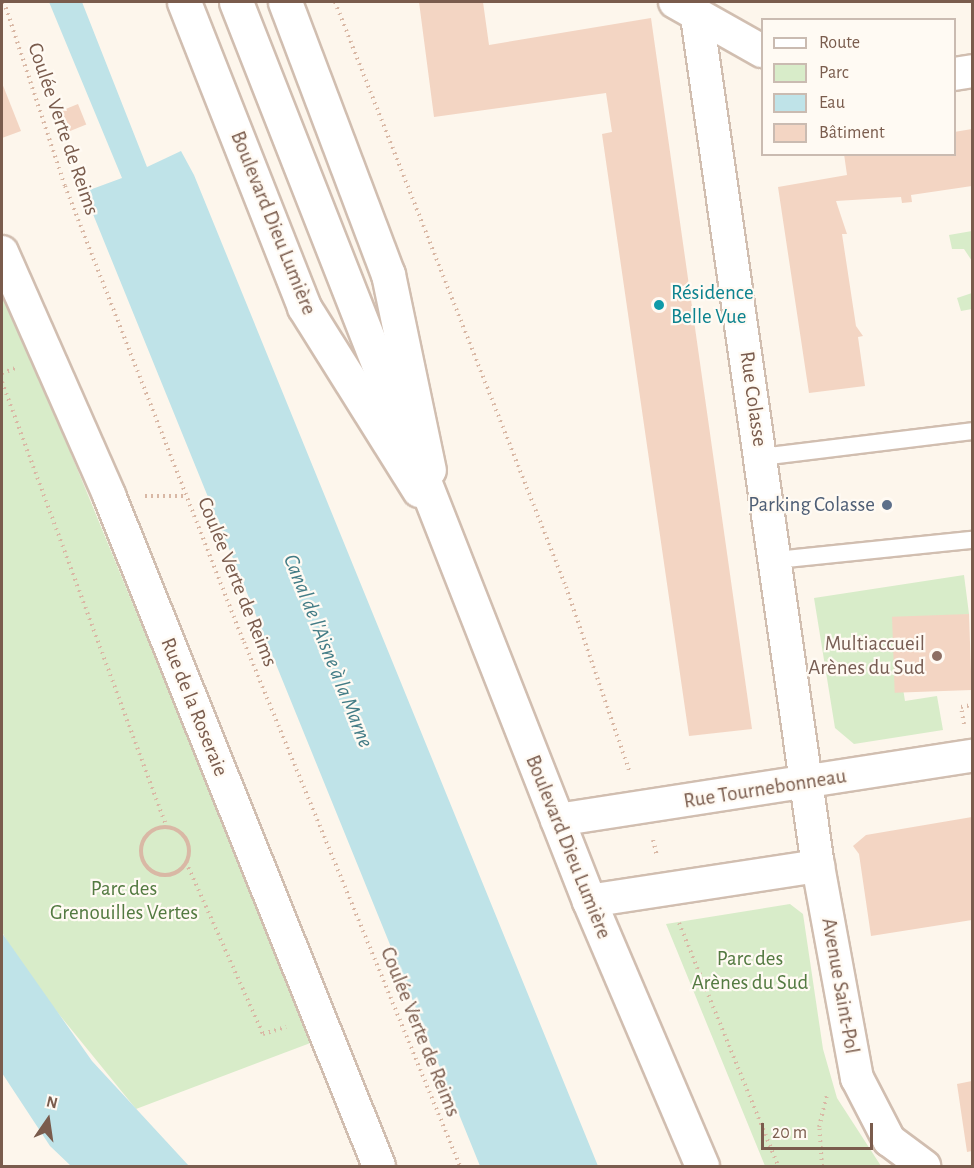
<!DOCTYPE html>
<meta charset="utf-8">
<style>
body{margin:0}
#map{position:relative;width:974px;height:1168px;overflow:hidden;background:#fdf6ec;font-family:"Alegreya Sans",sans-serif}
div>[style]{position:absolute}
.green>*{inset:0;background:#d8ecc9}
.water>*{inset:0;background:#bfe3e8}
.building>*{inset:0;background:#f3d5c3;transform-origin:0 0}
.path>*{height:4px;margin-top:-2px;transform-origin:0;background:repeating-linear-gradient(90deg,#d9b8a5 0 1.5px,transparent 0 6px)}
.path>.ring{margin:-2px;padding:0;box-sizing:content-box;background:none;border:4px solid #d9b8a5;border-radius:50%}
.roads{filter:drop-shadow(2px 0 #d1beb0) drop-shadow(-2px 0 #d1beb0) drop-shadow(0 2px #d1beb0) drop-shadow(0 -2px #d1beb0)}
.service>*{height:16px;margin:-8px;padding:0 8px;transform-origin:8px;border-radius:8px;background:#fff}
.minor>*{height:32px;margin:-16px;padding:0 16px;transform-origin:16px;border-radius:16px;background:#fff}
.tertiary>*{height:33px;margin:-16.5px;padding:0 16.5px;transform-origin:16.5px;border-radius:16.5px;background:#fff}
.secondary>*{height:33px;margin:-16.5px;padding:0 16.5px;transform-origin:16.5px;border-radius:16.5px;background:#fff}
.dots>*{width:16px;height:16px;translate:-50% -50%;box-sizing:border-box;border:3px solid #fffaf3;border-radius:50%}
span{translate:-50% -50%;white-space:nowrap;text-align:center;line-height:1.15;-webkit-text-stroke:4.5px #fffaf3;paint-order:stroke}
.street-label{font-size:21px;color:#7a5c4d}
.culture-label{font-size:21px;color:#0d838f}
.left{translate:0 -50%;text-align:left}
.service-label{font-size:21px;color:#4e5e75}
.right{translate:-100% -50%;text-align:right}
.education-label{font-size:21px;color:#785e54}
.park-label{font-size:21px;color:#537a41}
.water-label{font-size:22px;color:#437c86;font-style:italic}
.frame{position:absolute;inset:0;border:3px solid #7a5c4d;pointer-events:none}
.legend{position:absolute;left:761px;top:18px;width:195px;height:138px;box-sizing:border-box;background:#fffaf3;border:2px solid #cabbb1;margin:0;padding:8px 10px;list-style:none;font-size:18px;color:#7a5c4d}
.legend li{display:flex;align-items:center;gap:12px;height:30px}
.legend b{width:30px;border:2px solid #cabbb1}
.north{position:absolute;left:18px;top:1090px;width:60px;height:60px;-webkit-text-stroke:4px #fffaf3;paint-order:stroke;rotate:13deg;font-size:16px;font-weight:700;line-height:24px;text-align:center;color:#7a5c4d}
.north::after{content:'';display:block;margin:auto;width:21px;height:27px;background:#7a5c4d;clip-path:polygon(50% 0,100% 100%,50% 72%,0 100%)}
.scale{position:absolute;left:761px;top:1123px;width:112px;height:27px;box-sizing:border-box;border:3px solid #7a5c4d;border-top:0;padding-left:8px;font-size:18px;line-height:21px;white-space:nowrap;color:#7a5c4d;-webkit-text-stroke:4px #fffaf3;paint-order:stroke}
</style>
<div id="map">
<div class="green">
<div style="clip-path:polygon(972px 231px,972px 261px,964px 249px,952px 249px,949px 235px)"></div>
<div style="clip-path:polygon(2px 286px,313px 1042px,136px 1109px,23px 970px,2px 932px)"></div>
<div style="clip-path:polygon(972px 293px,972px 309px,961px 311px,957px 298px)"></div>
<div style="clip-path:polygon(964px 575px,969px 614px,893px 626px,905px 701px,937px 696px,943px 730px,854px 744px,835px 728px,814px 598px)"></div>
<div style="clip-path:polygon(790px 904px,803px 914px,823px 1049px,837px 1098px,881px 1166px,765px 1166px,666px 924px)"></div>
</div>
<div class="water">
<div style="clip-path:polygon(49px 2px,82px 2px,147px 167px,181px 151px,194px 175px,598px 1166px,480px 1166px,84px 192px,122px 178px)"></div>
<div style="clip-path:polygon(2px 933px,92px 1061px,189px 1166px,71px 1166px,50px 1146px,2px 1073px)"></div>
</div>
<div class="building">
<div style="clip-path:polygon(419px 2px,483px 2px,489px 45px,651px 18px,752px 729px,689px 736px,602px 134px,612px 132px,606px 93px,434px 117px)"></div>
<div style="clip-path:polygon(2px 83px,21px 131px,2px 138px)"></div>
<div style="left:78px;top:104px;width:22px;height:18px;rotate:68deg"></div>
<div style="clip-path:polygon(972px 129px,972px 186px,911px 195px,912px 202px,902px 203px,901px 197px,836px 201px,847px 234px,842px 234px,856px 326px,863px 336px,858px 337px,865px 386px,809px 393px,778px 187px,847px 175px,844px 154px,954px 154px,954px 132px)"></div>
<div style="left:969px;top:614px;width:76px;height:77px;rotate:88deg"></div>
<div style="clip-path:polygon(972px 817px,972px 920px,871px 936px,859px 854px,853px 846px,866px 835px)"></div>
<div style="clip-path:polygon(972px 1081px,972px 1151px,967px 1152px,957px 1084px)"></div>
</div>
<div class="path">
<div style="left:4px;top:2px;width:194px;rotate:71.7deg"></div>
<div style="left:65px;top:186px;width:490px;rotate:68.6deg"></div>
<div style="left:244px;top:642px;width:567px;rotate:67.6deg"></div>
<div style="left:335px;top:2px;width:629px;rotate:68.45deg"></div>
<div style="left:566px;top:587px;width:197px;rotate:71deg"></div>
<div style="left:2px;top:373px;width:15px;rotate:-20deg"></div>
<div style="left:2px;top:382px;width:475px;rotate:69.7deg"></div>
<div style="left:145px;top:496px;width:42px"></div>
<div style="left:964px;top:724px;width:17px;rotate:-100deg"></div>
<div style="left:961px;top:707px;width:11px;rotate:-10deg"></div>
<div class="ring" style="left:141px;top:827px;width:44px;height:44px"></div>
<div style="left:653px;top:840px;width:16px;rotate:76deg"></div>
<div style="left:186px;top:862px;width:188px;rotate:65.9deg"></div>
<div style="left:263px;top:1034px;width:24px;rotate:-17deg"></div>
<div style="left:679px;top:923px;width:262px;rotate:67.8deg"></div>
<div style="left:822px;top:1166px;width:39px;rotate:-94deg"></div>
<div style="left:819px;top:1127px;width:32px;rotate:-76deg"></div>
</div>
<div class="roads">
<div class="service">
<div style="left:761px;top:457px;width:213px;rotate:-7deg"></div>
<div style="left:777px;top:560px;width:196px;rotate:-5.9deg"></div>
</div>
<div class="minor">
<div style="left:675px;top:2px;width:100px;rotate:29.4deg"></div>
<div style="left:697px;top:16px;width:859px;rotate:81.9deg"></div>
<div style="left:818px;top:866px;width:216px;rotate:79.6deg"></div>
<div style="left:857px;top:1078px;width:70px;rotate:62.7deg"></div>
<div style="left:889px;top:1140px;width:44px;rotate:36.6deg"></div>
<div style="left:954px;top:74px;width:18px;rotate:-9deg"></div>
<div style="left:2px;top:252px;width:266px;rotate:66.2deg"></div>
<div style="left:109px;top:495px;width:723px;rotate:68.08deg"></div>
<div style="left:557px;top:820px;width:420px;rotate:-8.8deg"></div>
<div style="left:589px;top:901px;width:232px;rotate:-8.7deg"></div>
</div>
<div class="tertiary">
<div style="left:184px;top:2px;width:328px;rotate:68.5deg"></div>
<div style="left:304px;top:307px;width:216px;rotate:57.9deg"></div>
<div style="left:285px;top:2px;width:291px;rotate:69.3deg"></div>
<div style="left:388px;top:274px;width:200px;rotate:78.2deg"></div>
</div>
<div class="secondary">
<div style="left:236px;top:2px;width:966px;rotate:68.56deg"></div>
<div style="left:589px;top:901px;width:288px;rotate:66.9deg"></div>
</div>
</div>
<div class="dots">
<div style="left:659px;top:305px;background:#0f9aa8"></div>
<div style="left:887px;top:505px;background:#5c6f8a"></div>
<div style="left:937px;top:656px;background:#8d6e63"></div>
</div>
<div class="street-label">
<span style="left:63px;top:129px;rotate:71deg">Coulée Verte de Reims</span>
<span style="left:273px;top:223px;rotate:68deg">Boulevard Dieu Lumière</span>
<span style="left:753px;top:399px;rotate:82deg">Rue Colasse</span>
<span style="left:237px;top:582px;rotate:68deg">Coulée Verte de Reims</span>
<span style="left:194px;top:707px;rotate:68deg">Rue de la Roseraie</span>
<span style="left:765px;top:789px;rotate:-9deg">Rue Tournebonneau</span>
<span style="left:568px;top:847px;rotate:68deg">Boulevard Dieu Lumière</span>
<span style="left:840px;top:986px;rotate:80deg">Avenue Saint-Pol</span>
<span style="left:420px;top:1032px;rotate:68deg">Coulée Verte de Reims</span>
</div>
<div class="culture-label">
<span class="left" style="left:671px;top:305px">Résidence<br>Belle Vue</span>
</div>
<div class="service-label">
<span class="right" style="left:875px;top:505px">Parking Colasse</span>
</div>
<div class="education-label">
<span class="right" style="left:925px;top:656px">Multiaccueil<br>Arènes du Sud</span>
</div>
<div class="park-label">
<span style="left:124px;top:901px">Parc des<br>Grenouilles Vertes</span>
<span style="left:750px;top:971px">Parc des<br>Arènes du Sud</span>
</div>
<div class="water-label">
<span style="left:328px;top:651px;rotate:68deg">Canal de l'Aisne à la Marne</span>
</div>
<div class="frame"></div>
<ul class="legend">
<li><b style="height:8px;background:#fff"></b>Route</li>
<li><b style="height:16px;background:#d8ecc9"></b>Parc</li>
<li><b style="height:16px;background:#bfe3e8"></b>Eau</li>
<li><b style="height:16px;background:#f3d5c3"></b>Bâtiment</li>
</ul>
<div class="north">N</div>
<div class="scale">20 m</div>
</div>
